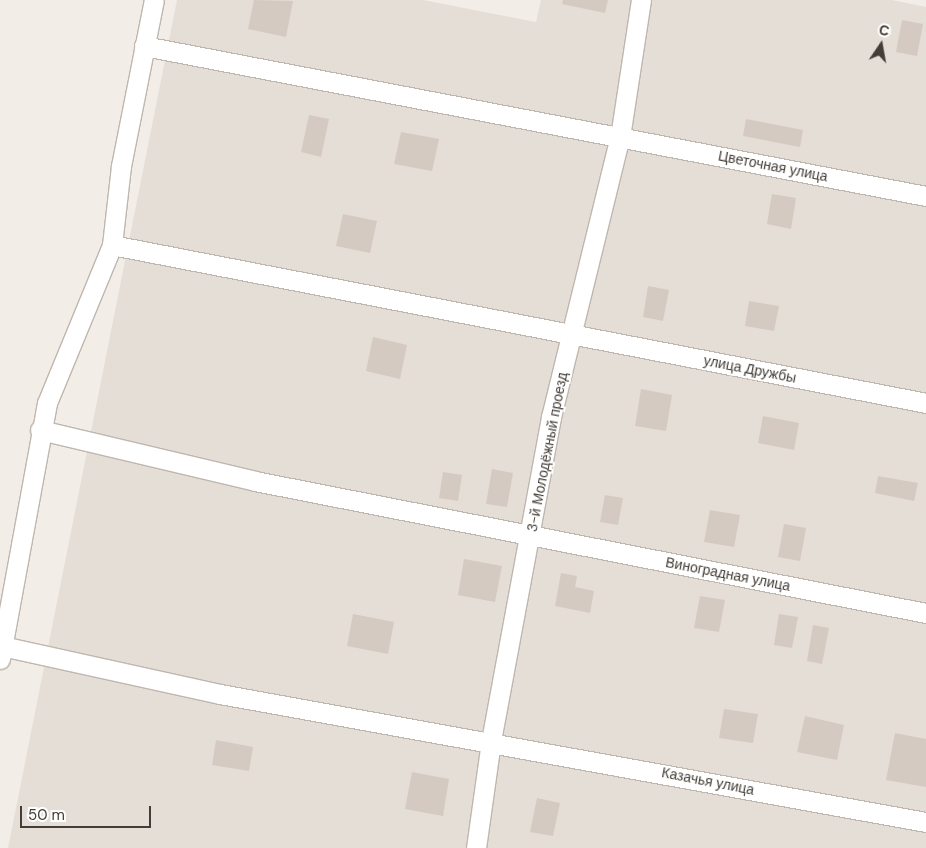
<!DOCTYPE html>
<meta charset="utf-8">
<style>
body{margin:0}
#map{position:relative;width:926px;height:848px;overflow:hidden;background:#f2ede7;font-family:"DM Sans",sans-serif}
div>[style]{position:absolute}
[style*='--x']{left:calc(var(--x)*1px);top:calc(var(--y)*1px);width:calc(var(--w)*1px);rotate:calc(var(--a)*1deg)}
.residential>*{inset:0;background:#e5ded6}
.building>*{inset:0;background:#d5cac1}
.roads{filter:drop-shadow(1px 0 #bfb6ae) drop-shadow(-1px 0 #bfb6ae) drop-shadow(0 1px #bfb6ae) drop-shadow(0 -1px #bfb6ae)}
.street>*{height:19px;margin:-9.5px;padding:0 9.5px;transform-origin:9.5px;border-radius:9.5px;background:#fff}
span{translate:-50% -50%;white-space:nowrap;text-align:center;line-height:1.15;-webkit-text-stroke:4px #fff;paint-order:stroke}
.street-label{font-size:14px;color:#443d37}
.north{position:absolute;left:856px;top:20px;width:50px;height:50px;-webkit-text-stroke:4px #fff;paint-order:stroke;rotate:12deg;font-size:14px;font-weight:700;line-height:20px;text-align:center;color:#443d37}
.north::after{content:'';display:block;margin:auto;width:18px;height:22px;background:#443d37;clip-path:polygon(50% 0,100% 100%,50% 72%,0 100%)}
.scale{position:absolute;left:20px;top:806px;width:131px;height:22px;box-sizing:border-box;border:2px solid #443d37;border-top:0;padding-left:6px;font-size:15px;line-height:18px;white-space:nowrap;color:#443d37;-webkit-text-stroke:4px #fff;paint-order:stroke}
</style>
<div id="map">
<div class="residential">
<div style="clip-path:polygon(177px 0,423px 0,536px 22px,541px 0,892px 0,926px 7px,926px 848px,8px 848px)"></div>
</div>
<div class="building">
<div style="clip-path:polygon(254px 0,293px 1px,286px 37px,248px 29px)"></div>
<div style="clip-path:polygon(563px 0,608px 0,605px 13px,562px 4px)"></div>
<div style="clip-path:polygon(902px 20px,923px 24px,917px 56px,896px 52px)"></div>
<div style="clip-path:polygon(309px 115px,329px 119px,321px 157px,301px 152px)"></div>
<div style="clip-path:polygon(746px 119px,803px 130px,800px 147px,743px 136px)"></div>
<div style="clip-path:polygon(401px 132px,439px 139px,432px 171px,394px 164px)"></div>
<div style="clip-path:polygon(772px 194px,796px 198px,791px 229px,767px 224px)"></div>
<div style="clip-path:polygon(343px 214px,377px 221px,370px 253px,336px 246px)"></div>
<div style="clip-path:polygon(648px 286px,669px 290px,663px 321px,643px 317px)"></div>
<div style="clip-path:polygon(749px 301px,779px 306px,774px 331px,745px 326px)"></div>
<div style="clip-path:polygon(373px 337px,407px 345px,400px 379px,366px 371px)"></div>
<div style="clip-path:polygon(641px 389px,672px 395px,666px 431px,635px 426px)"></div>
<div style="clip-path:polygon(763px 416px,799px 423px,794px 450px,758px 443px)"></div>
<div style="clip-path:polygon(492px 469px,513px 473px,507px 507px,486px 504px)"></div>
<div style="clip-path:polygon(443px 472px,462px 475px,458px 501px,439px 498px)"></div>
<div style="clip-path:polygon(878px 476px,918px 483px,914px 501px,875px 493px)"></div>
<div style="clip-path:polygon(605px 495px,623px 498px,618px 525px,600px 522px)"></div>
<div style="clip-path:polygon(710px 510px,740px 515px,734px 547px,704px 542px)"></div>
<div style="clip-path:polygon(784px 524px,806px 528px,800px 561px,778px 557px)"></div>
<div style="clip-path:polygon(464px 559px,502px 566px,495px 602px,458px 595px)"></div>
<div style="clip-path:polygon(561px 573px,577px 576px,575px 587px,594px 591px,590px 613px,555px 606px)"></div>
<div style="clip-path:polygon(700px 596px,725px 600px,719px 632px,694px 628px)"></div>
<div style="clip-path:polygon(353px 614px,394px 622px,388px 654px,347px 646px)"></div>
<div style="clip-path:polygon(779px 614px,798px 617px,792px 648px,774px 645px)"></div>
<div style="clip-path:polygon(813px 625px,829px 628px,822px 664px,807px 661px)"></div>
<div style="clip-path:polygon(724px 709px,758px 714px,753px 743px,719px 738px)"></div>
<div style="clip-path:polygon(805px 716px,844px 725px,837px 760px,797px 752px)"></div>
<div style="clip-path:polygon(895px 733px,926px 739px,926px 787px,886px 780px)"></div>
<div style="clip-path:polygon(216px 740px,253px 747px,249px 771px,212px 765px)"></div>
<div style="clip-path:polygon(412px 772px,449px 779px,443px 816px,405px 809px)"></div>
<div style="clip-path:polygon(537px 798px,560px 803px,553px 836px,530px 832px)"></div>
</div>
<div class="roads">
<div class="street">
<div style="--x:144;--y:46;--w:796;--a:10.86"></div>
<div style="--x:112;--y:245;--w:829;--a:10.98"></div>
<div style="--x:40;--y:430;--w:221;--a:13.3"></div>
<div style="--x:255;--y:481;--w:684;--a:11.13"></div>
<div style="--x:2;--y:646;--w:223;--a:12.4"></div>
<div style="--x:220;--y:694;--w:718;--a:10.28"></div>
<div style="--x:0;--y:659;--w:260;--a:-79.6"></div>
<div style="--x:47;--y:403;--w:171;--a:-67.6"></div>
<div style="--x:112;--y:245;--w:80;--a:-83.5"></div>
<div style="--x:121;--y:166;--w:169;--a:-78.8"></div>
<div style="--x:476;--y:848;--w:108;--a:-82"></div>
<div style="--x:491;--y:741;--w:330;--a:-79.5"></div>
<div style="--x:551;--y:417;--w:288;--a:-76.2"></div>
<div style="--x:620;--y:137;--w:139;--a:-81.3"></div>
</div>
</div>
<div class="street-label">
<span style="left:773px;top:166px;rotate:11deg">Цветочная улица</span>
<span style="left:750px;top:369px;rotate:11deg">улица Дружбы</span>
<span style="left:547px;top:452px;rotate:-79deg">3-й Молодёжный проезд</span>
<span style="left:728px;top:574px;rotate:11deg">Виноградная улица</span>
<span style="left:708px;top:781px;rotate:11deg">Казачья улица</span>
</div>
<div class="north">С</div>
<div class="scale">50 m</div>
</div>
